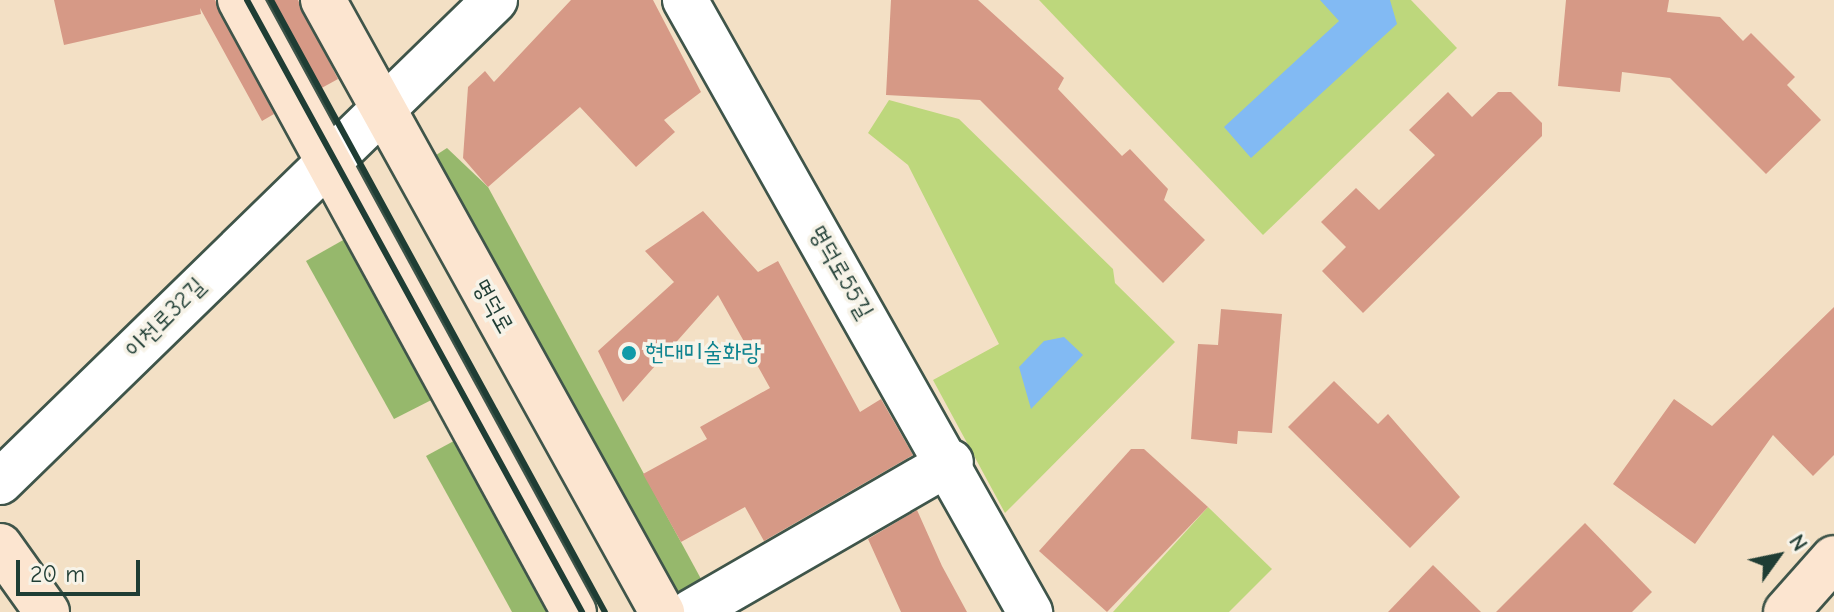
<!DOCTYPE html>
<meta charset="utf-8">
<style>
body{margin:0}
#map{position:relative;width:1834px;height:612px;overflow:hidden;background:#f3e0c5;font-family:"Comic Neue","Poor Story",sans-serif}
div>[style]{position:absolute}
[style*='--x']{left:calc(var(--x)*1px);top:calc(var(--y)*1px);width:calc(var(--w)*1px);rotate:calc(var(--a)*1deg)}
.green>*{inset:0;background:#bdd77c}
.forest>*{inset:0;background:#96b86c}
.water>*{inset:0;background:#82baf3}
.building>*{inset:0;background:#d69986}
.roads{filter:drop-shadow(2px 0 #3f554a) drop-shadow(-2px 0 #3f554a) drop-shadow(0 2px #3f554a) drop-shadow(0 -2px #3f554a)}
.street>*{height:44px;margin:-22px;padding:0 22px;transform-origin:22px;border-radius:22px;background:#fff}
.secondary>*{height:44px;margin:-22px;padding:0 22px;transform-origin:22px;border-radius:22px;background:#fce5d0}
.rail>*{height:6px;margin:-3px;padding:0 3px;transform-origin:3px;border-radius:3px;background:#1f3d34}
.dots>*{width:22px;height:22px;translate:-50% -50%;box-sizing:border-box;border:4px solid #f7f3e8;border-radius:50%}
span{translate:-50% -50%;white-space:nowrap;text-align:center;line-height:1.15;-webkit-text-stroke:7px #f7f3e8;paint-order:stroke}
.street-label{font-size:24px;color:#1f3d34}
.culture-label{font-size:24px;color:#0d838f}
.left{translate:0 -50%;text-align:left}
.north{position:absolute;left:1738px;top:516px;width:80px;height:80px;-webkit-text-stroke:6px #f7f3e8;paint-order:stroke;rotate:57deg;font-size:22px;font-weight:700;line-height:32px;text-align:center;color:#1f3d34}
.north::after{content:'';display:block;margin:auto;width:28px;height:36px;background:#1f3d34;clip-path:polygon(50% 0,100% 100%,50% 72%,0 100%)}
.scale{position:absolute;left:16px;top:560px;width:124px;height:36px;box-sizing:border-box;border:4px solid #1f3d34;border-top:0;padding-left:10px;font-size:24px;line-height:28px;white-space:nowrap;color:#1f3d34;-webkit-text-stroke:6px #f7f3e8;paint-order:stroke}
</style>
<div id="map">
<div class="green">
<div style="clip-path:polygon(1039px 0,1411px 0,1457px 48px,1263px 235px)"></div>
<div style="clip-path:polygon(889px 100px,959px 119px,1113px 269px,1115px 283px,1175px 342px,1005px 513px,933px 380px,999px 344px,908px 165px,868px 133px)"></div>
<div style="clip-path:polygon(1208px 507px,1272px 569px,1229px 612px,1113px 612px)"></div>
</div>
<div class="forest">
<div style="clip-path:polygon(447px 148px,488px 187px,719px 612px,662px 612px,416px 168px)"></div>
<div style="clip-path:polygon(368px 226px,455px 388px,394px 419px,306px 261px)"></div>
<div style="clip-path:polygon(476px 429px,575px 612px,512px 612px,426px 456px)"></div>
</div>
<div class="water">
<div style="clip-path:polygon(1320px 0,1390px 0,1397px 24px,1251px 158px,1224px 127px,1339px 21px)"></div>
<div style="clip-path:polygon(1064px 337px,1083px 355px,1031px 409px,1019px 367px,1044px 341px)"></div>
</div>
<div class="building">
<div style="clip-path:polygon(54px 0,215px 0,274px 114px,262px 121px,200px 8px,201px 14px,64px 45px)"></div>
<div style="clip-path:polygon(268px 0,298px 0,338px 79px,318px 90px)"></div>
<div style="clip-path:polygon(571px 0,653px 0,701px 92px,664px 120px,675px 132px,636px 167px,580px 107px,488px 187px,463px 158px,468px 87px,485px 71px,494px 82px)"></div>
<div style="clip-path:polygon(891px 0,978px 0,1064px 78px,1058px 89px,1122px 156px,1130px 149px,1168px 189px,1164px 200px,1205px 240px,1163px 283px,980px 100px,886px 95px)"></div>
<div style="clip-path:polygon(1566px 0,1669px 0,1667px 12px,1720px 17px,1743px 41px,1751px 33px,1795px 77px,1787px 85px,1821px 120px,1766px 174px,1670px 78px,1622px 72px,1620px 92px,1558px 86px)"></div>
<div style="clip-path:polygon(1448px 92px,1472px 117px,1498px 92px,1511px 92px,1542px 123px,1542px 136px,1363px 313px,1322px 271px,1346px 247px,1321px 222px,1356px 188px,1379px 210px,1435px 155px,1409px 130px)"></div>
<div style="clip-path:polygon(703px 211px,758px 272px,778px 261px,860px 412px,881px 399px,913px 455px,764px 541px,745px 507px,681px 542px,643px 474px,707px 439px,700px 427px,770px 388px,718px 295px,623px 402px,598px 351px,674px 282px,645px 251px)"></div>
<div style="clip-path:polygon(1834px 307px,1834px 455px,1813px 476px,1773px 435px,1695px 544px,1613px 484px,1674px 399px,1712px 426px)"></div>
<div style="clip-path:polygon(1221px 309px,1282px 314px,1272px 433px,1238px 431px,1237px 444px,1191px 439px,1198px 344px,1218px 345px)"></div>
<div style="clip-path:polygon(1334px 381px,1378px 424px,1388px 414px,1460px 497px,1410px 548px,1288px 427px)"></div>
<div style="clip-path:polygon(1131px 449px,1144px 449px,1208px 507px,1107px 612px,1039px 551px)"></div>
<div style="clip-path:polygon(917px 510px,942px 566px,967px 612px,901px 612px,868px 539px)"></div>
<div style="clip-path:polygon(1585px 523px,1652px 592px,1632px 612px,1496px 612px)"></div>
<div style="clip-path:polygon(1433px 565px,1481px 612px,1388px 612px)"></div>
</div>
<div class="roads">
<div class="street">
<div style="--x:685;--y:0;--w:703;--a:60.59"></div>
<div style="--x:0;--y:482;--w:691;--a:-44.24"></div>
<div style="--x:691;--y:612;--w:300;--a:-30"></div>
</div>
<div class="secondary">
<div style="--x:240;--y:0;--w:697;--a:61.38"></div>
<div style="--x:323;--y:0;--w:700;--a:61.02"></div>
<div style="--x:0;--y:546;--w:81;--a:54.5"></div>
<div style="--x:1786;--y:612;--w:72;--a:-48.4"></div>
</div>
</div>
<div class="rail">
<div style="--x:247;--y:0;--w:698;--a:61.3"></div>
<div style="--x:271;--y:0;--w:697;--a:61.38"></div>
</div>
<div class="dots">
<div style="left:629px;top:353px;background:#0f9aa8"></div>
</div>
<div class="street-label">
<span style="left:841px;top:272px;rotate:60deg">명덕로55길</span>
<span style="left:493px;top:306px;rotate:61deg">명덕로</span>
<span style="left:165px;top:318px;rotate:-45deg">이천로32길</span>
</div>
<div class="culture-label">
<span class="left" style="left:645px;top:353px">현대미술화랑</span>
</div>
<div class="north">N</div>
<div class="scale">20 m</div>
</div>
